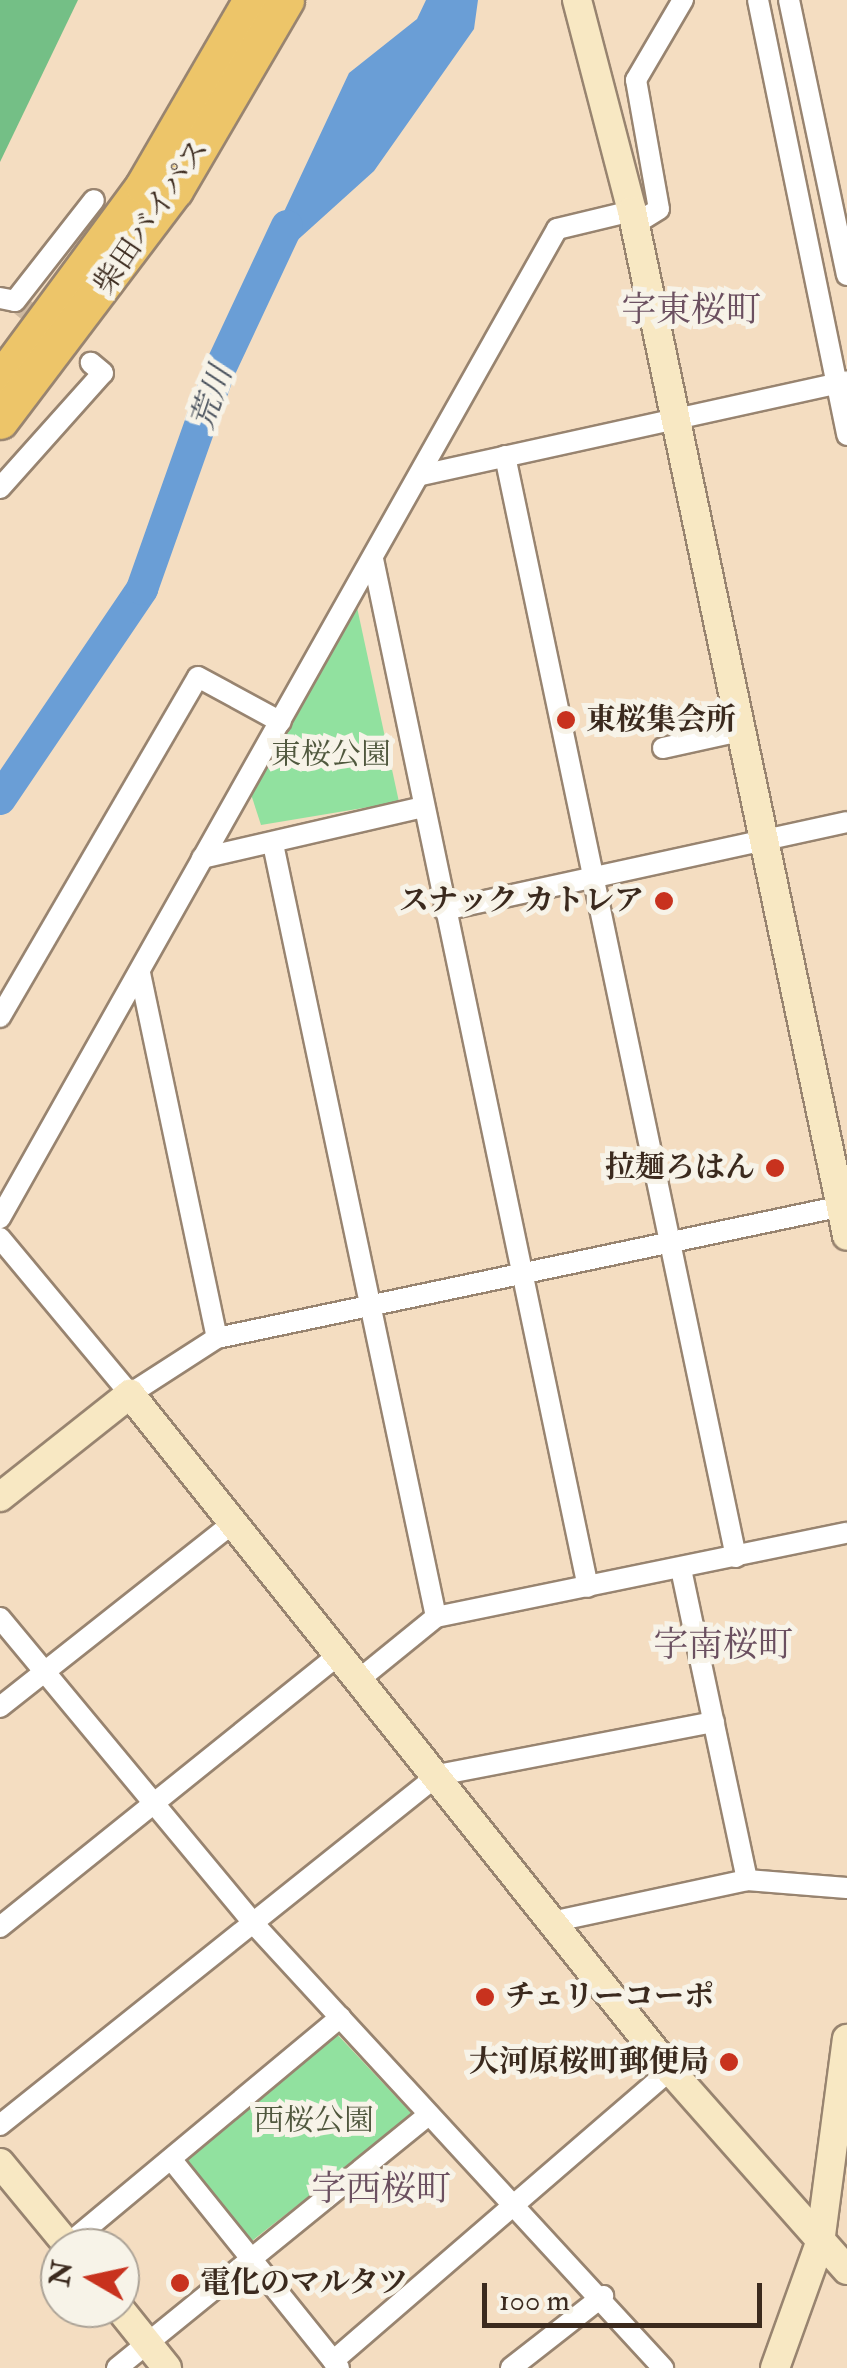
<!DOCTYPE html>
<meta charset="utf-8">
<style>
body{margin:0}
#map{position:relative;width:847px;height:2368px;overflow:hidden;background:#f4ddc1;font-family:"IM FELL Double Pica","Noto Serif JP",serif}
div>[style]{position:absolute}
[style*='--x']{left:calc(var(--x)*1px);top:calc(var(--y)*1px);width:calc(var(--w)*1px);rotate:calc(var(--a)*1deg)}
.green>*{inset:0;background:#91e19f}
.forest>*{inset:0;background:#74bf86}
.water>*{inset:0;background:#6a9ed6}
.river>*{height:32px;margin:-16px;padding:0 16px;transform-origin:16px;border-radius:16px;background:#6a9ed6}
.street-tunnel>*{height:20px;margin-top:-10px;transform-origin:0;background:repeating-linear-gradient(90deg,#cfb9a0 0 20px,transparent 0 30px)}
.roads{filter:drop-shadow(2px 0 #988470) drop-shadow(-2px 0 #988470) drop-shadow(0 2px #988470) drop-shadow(0 -2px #988470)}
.street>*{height:20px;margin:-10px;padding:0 10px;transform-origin:10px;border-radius:10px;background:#fff}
.secondary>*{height:28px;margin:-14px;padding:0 14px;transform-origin:14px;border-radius:14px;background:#f8e8c3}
.highway>*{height:35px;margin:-17.5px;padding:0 17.5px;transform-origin:17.5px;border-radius:17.5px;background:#edc569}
.dots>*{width:28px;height:28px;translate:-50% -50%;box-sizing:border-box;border:5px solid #f7f3e8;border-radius:50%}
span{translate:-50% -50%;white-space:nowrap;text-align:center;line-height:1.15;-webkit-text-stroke:10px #f7f3e8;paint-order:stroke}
.street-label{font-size:30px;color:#3b2a1e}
.poi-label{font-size:30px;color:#3b2a1e;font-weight:700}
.left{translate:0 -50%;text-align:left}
.right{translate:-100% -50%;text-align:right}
.park-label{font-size:30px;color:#50583e}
.water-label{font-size:32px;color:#4b535e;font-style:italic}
.quarter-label{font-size:35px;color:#6b5060}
.north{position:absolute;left:40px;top:2228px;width:100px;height:100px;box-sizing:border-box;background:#f7f3e8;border:2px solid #aca397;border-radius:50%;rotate:279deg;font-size:28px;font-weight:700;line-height:40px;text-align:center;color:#3b2a1e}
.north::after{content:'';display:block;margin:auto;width:35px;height:45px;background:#c8321e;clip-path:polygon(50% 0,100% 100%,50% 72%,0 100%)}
.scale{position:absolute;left:482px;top:2283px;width:280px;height:45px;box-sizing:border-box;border:5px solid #3b2a1e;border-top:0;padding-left:12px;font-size:30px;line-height:35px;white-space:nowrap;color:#3b2a1e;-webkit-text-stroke:8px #f7f3e8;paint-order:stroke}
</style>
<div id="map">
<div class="green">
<div style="clip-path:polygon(355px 598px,399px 802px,261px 825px,248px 785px)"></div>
<div style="clip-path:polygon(335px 2032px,413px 2115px,248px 2244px,181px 2156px)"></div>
</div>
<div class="forest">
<div style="clip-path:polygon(0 0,78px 0,0 162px)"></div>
</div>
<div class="water">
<div style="clip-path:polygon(426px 0,478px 0,474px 29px,374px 171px,251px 282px,349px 73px,417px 19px)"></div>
</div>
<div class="river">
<div style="--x:0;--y:799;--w:254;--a:-55.9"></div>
<div style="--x:142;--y:589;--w:231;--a:-70.5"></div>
<div style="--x:219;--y:371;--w:160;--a:-64.9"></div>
</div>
<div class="street-tunnel">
<div style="--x:15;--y:301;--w:98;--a:39.2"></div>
</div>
<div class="roads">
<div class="street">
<div style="--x:758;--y:0;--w:444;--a:78.4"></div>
<div style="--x:789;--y:0;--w:281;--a:78.1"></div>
<div style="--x:635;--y:224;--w:28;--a:-32"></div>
<div style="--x:659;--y:209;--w:131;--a:-100.1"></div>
<div style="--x:636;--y:80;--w:93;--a:-59.6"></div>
<div style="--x:0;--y:298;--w:15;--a:11"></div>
<div style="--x:15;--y:301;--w:128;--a:-52"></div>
<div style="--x:505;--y:456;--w:1125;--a:78.15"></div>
<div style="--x:421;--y:475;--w:436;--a:-12.4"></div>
<div style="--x:0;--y:488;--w:154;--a:-48.2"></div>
<div style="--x:103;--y:373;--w:16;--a:-140"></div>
<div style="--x:373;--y:559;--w:1050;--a:78.19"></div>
<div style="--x:663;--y:748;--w:79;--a:-12.4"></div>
<div style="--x:273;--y:844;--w:790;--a:78.09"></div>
<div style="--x:202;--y:858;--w:227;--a:-13"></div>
<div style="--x:444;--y:910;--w:412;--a:-12.3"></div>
<div style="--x:140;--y:973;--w:373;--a:78.1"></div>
<div style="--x:0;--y:1017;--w:393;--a:-59.8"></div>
<div style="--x:198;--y:677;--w:94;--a:28.5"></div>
<div style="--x:0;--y:1218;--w:1135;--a:-60.61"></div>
<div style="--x:557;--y:229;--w:77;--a:-13.5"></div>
<div style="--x:0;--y:1238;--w:203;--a:50.2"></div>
<div style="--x:130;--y:1394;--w:103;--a:-32.8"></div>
<div style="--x:217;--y:1338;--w:644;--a:-11.92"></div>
<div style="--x:681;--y:1569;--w:318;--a:78"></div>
<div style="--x:0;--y:1618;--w:398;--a:50.3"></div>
<div style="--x:254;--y:1924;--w:604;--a:47.35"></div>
<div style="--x:361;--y:1678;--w:97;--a:-39.1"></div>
<div style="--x:436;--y:1617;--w:419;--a:-11.6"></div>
<div style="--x:0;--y:1707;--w:297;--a:-38.3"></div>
<div style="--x:556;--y:1921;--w:195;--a:-12.1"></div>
<div style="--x:747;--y:1880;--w:100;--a:4.6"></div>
<div style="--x:0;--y:1927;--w:437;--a:-38.8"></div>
<div style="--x:0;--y:2125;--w:561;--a:-38.63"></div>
<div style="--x:438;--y:1775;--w:281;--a:-10.9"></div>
<div style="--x:171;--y:2159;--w:268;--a:51.2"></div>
<div style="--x:67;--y:2245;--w:356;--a:-39.8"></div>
<div style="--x:333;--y:2361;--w:445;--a:-40.8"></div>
<div style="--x:117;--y:2368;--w:402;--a:-39.1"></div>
<div style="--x:511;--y:2368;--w:117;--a:-38"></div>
</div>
<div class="secondary">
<div style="--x:577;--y:0;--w:218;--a:75.4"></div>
<div style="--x:632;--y:211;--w:1047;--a:78.15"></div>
<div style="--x:0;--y:1497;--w:166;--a:-38.4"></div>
<div style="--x:130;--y:1394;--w:865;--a:51.38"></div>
<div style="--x:670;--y:2070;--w:267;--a:48.5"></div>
<div style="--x:0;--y:2163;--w:110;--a:50.5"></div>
<div style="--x:119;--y:2308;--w:77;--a:51.3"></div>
<div style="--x:775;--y:2368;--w:133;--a:-70.2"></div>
<div style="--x:820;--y:2243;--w:206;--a:-82.5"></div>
</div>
<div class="highway">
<div style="--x:0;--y:380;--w:241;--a:-53.6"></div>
<div style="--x:143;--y:186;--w:215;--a:-59.9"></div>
<div style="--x:0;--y:421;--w:290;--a:-52.9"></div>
<div style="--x:175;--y:190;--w:220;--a:-59.7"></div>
</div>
</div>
<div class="dots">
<div style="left:566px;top:720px;background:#c8321e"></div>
<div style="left:664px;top:901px;background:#c8321e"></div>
<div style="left:775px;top:1168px;background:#c8321e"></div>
<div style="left:485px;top:1997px;background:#c8321e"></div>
<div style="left:729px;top:2062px;background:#c8321e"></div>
<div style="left:180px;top:2283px;background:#c8321e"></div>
</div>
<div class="street-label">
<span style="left:152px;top:217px;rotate:-56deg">柴田バイパス</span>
</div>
<div class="poi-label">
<span class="left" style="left:586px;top:720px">東桜集会所</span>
<span class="right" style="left:644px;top:901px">スナック カトレア</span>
<span class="right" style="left:755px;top:1168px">拉麺ろはん</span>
<span class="left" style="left:505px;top:1997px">チェリーコーポ</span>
<span class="right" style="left:709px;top:2062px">大河原桜町郵便局</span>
<span class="left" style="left:200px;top:2283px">電化のマルタツ</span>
</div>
<div class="park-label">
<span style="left:331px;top:755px">東桜公園</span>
<span style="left:314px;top:2121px">西桜公園</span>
</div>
<div class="water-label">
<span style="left:212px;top:398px;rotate:-71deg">荒川</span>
</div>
<div class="quarter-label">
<span style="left:691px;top:310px">字東桜町</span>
<span style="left:723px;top:1645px">字南桜町</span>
<span style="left:381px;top:2189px">字西桜町</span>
</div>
<div class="north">N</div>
<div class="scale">100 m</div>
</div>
